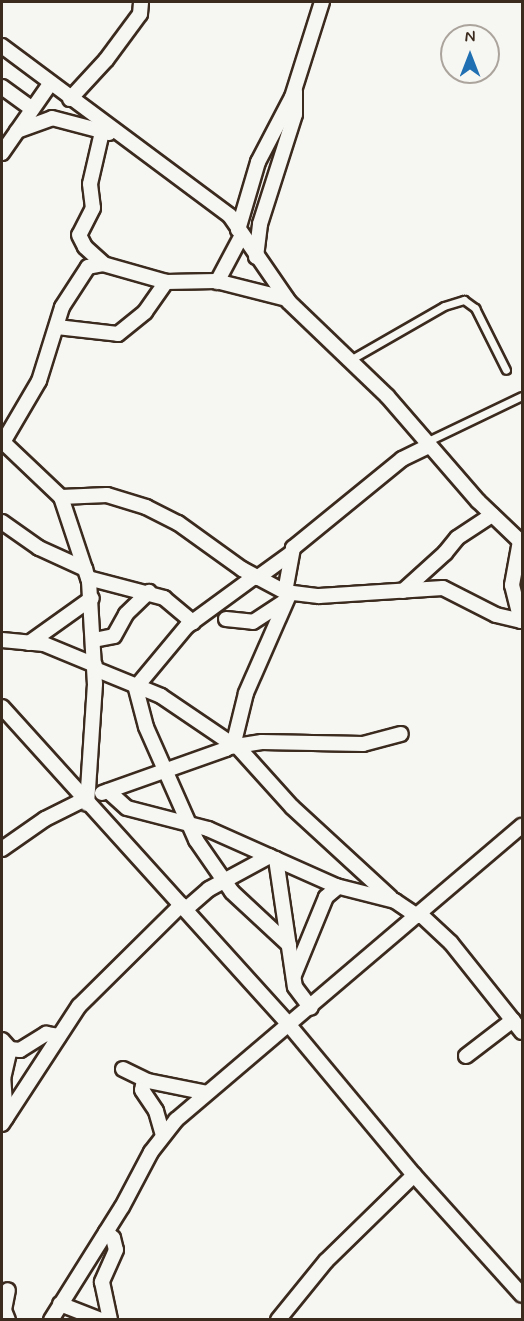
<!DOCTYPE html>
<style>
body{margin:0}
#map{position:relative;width:524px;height:1321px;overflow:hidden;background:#f6f6f2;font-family:Mynerve,sans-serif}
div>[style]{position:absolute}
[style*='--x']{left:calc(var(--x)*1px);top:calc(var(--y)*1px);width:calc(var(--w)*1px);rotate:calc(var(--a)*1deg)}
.roads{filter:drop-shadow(2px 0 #3b2a1e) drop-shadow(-2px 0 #3b2a1e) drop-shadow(0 2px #3b2a1e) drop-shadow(0 -2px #3b2a1e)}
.service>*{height:7px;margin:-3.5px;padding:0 3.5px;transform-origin:3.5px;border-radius:3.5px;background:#f6f6f2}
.minor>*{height:14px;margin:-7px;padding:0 7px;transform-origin:7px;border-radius:7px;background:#f6f6f2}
span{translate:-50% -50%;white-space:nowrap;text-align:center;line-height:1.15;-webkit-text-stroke:6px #f6f6f2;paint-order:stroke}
.frame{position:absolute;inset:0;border:3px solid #3b2a1e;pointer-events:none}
.north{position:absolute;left:440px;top:24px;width:60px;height:60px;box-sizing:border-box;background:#f6f6f2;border:2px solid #aba49d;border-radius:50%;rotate:0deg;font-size:16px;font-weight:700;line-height:24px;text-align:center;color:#3b2a1e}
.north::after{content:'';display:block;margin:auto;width:21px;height:27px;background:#1f6fb2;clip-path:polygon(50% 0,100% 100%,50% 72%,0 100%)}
</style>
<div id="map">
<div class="roads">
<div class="service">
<div style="--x:350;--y:360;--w:108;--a:-29.9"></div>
<div style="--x:444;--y:306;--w:21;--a:-17"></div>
<div style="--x:464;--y:300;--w:14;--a:36"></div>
<div style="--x:475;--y:308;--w:69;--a:63.4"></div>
<div style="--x:426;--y:442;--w:106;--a:-25.6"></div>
</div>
<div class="minor">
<div style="--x:2;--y:46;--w:284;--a:36.7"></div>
<div style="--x:230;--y:216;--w:104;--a:55.5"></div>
<div style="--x:289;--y:302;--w:136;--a:43.8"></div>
<div style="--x:387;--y:396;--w:139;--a:49.1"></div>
<div style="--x:478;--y:501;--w:61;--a:43.7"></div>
<div style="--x:2;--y:87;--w:37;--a:36"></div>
<div style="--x:70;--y:99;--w:53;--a:-47.3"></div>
<div style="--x:106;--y:60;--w:57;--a:-53.5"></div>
<div style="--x:140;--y:14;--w:12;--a:-85"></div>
<div style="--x:17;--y:131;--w:37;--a:-20"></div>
<div style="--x:52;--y:118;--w:59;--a:14.7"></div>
<div style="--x:102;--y:132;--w:53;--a:103"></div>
<div style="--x:90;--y:184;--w:24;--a:83"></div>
<div style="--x:93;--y:208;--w:30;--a:117"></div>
<div style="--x:79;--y:235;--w:13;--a:63"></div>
<div style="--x:85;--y:247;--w:25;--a:42"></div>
<div style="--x:2;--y:153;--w:84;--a:-55.2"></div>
<div style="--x:238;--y:230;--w:71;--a:-73.6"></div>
<div style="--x:258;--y:162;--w:73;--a:-62.4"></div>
<div style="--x:292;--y:97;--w:100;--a:-72.5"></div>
<div style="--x:256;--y:257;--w:33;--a:-83"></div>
<div style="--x:260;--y:224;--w:115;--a:-72.3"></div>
<div style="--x:295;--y:114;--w:23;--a:-90"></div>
<div style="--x:217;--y:282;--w:53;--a:-62"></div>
<div style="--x:57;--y:327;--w:61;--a:6.5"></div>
<div style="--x:118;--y:334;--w:35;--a:-39"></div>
<div style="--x:145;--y:312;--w:37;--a:-55"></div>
<div style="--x:3;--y:442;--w:80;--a:43.5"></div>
<div style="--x:61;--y:497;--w:89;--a:71.6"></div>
<div style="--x:89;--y:581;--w:103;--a:86.7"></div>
<div style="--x:95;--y:684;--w:120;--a:93.8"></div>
<div style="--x:2;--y:444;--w:73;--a:-59.6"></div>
<div style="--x:39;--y:381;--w:77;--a:-72.7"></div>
<div style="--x:62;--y:307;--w:48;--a:-57"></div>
<div style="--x:88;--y:267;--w:15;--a:-11"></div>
<div style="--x:103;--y:264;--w:66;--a:15.9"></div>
<div style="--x:166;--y:282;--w:50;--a:-1.1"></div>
<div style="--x:216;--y:281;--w:73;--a:14.2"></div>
<div style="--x:61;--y:497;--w:46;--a:-2.5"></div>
<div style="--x:107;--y:495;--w:41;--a:17.1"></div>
<div style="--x:146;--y:507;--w:36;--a:27"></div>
<div style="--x:178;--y:523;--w:79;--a:35.7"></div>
<div style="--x:242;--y:569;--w:49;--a:28.1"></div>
<div style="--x:285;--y:592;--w:34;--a:7"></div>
<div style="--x:319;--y:596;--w:124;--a:-3.7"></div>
<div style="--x:443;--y:588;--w:59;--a:27"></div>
<div style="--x:496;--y:615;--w:27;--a:13"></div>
<div style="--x:2;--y:522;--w:45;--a:35.1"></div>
<div style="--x:39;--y:548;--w:51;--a:24.5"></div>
<div style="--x:520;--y:541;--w:45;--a:100.3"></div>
<div style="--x:512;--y:585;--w:37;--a:76"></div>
<div style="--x:88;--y:578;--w:79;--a:14.7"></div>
<div style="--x:164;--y:598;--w:38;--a:40"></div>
<div style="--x:257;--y:578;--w:41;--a:-36"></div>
<div style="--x:403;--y:591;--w:57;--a:-42.1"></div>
<div style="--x:445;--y:553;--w:19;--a:-51"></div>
<div style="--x:457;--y:538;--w:42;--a:-33.3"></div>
<div style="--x:285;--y:592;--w:45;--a:-79.7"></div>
<div style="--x:293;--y:548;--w:141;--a:-39.2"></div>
<div style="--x:402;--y:459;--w:30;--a:-26"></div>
<div style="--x:226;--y:619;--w:27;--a:6"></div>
<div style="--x:253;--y:622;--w:35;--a:-33"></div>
<div style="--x:2;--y:640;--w:42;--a:5.4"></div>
<div style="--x:44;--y:644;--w:55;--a:22.4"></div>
<div style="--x:94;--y:640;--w:20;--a:-11"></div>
<div style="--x:114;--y:636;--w:25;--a:-61"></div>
<div style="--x:126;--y:614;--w:32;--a:-44"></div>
<div style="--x:29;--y:643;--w:77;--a:-35.5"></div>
<div style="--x:95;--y:669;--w:71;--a:22.2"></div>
<div style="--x:161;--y:696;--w:86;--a:34.1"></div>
<div style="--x:135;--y:685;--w:43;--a:75.3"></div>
<div style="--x:146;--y:727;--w:124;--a:66.1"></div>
<div style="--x:196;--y:840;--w:63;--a:55.3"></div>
<div style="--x:232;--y:892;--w:78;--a:42.9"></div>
<div style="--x:137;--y:686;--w:78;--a:-50.2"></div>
<div style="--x:187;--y:626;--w:83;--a:-36.2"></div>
<div style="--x:2;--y:707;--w:428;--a:47.9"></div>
<div style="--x:289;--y:1025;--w:195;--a:50.2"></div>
<div style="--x:414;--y:1175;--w:161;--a:48"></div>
<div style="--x:237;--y:746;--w:82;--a:48"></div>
<div style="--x:292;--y:807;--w:134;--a:42.6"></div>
<div style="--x:230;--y:747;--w:32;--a:-9"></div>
<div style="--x:262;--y:742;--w:101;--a:1.1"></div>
<div style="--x:363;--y:744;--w:39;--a:-15"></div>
<div style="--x:108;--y:791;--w:25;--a:42"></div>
<div style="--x:127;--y:808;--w:84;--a:14.5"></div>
<div style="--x:208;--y:829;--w:140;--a:24"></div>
<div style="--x:336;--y:886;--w:61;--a:14.3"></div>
<div style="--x:395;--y:901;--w:27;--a:34"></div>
<div style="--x:102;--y:793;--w:132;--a:-19.5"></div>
<div style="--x:226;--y:749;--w:11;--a:-41"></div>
<div style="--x:234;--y:742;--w:50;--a:-76.2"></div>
<div style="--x:246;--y:693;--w:109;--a:-66.3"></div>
<div style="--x:2;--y:849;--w:52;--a:-34.9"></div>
<div style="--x:45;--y:819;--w:42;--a:-26.6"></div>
<div style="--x:276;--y:859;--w:129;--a:81.6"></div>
<div style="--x:295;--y:987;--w:26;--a:53"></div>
<div style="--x:186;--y:909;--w:30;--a:-41"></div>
<div style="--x:209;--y:889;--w:69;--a:-28.4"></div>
<div style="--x:420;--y:914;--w:42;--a:43.1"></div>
<div style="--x:451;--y:943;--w:114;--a:51.4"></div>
<div style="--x:294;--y:975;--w:84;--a:-67.7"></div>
<div style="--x:326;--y:897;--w:16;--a:-40"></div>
<div style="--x:2;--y:1040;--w:12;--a:48"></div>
<div style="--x:10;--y:1049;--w:10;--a:6"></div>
<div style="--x:20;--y:1050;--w:31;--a:-32"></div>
<div style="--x:46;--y:1034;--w:13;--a:9"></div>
<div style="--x:466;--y:1056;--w:59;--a:-37.5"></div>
<div style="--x:123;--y:1069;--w:28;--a:26"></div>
<div style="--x:148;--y:1081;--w:60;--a:11.5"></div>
<div style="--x:144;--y:1080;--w:10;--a:101"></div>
<div style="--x:142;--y:1090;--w:25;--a:56"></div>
<div style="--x:156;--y:1111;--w:25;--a:74"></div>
<div style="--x:6;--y:1118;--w:39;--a:-94"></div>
<div style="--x:3;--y:1079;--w:31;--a:-77"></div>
<div style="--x:2;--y:1124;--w:141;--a:-56.9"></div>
<div style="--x:79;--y:1006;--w:144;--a:-44.7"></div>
<div style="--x:106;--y:1232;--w:9;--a:41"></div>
<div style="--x:113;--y:1238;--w:12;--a:76"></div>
<div style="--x:116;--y:1250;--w:35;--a:114"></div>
<div style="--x:102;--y:1282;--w:39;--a:78"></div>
<div style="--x:60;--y:1304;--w:44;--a:21.3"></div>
<div style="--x:8;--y:1320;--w:11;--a:-112"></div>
<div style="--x:4;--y:1310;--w:20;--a:-79"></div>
<div style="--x:51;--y:1320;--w:133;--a:-57.9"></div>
<div style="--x:122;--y:1207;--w:62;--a:-62.2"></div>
<div style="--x:151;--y:1152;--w:41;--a:-52"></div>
<div style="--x:176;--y:1120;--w:454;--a:-40.4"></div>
<div style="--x:278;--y:1320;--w:76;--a:-50.9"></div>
<div style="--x:326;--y:1261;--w:123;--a:-44.3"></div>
</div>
</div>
<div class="frame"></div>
<div class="north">N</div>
</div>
